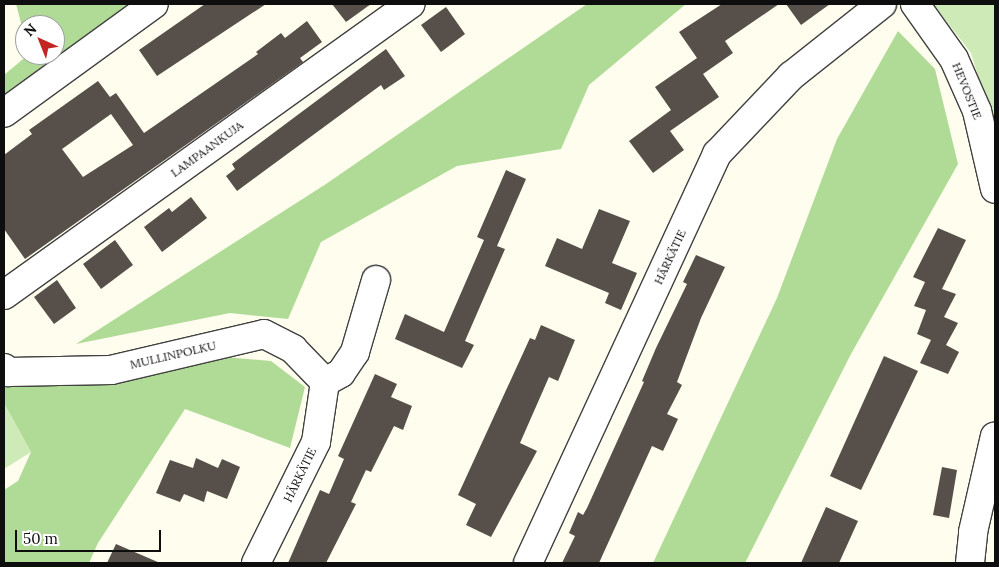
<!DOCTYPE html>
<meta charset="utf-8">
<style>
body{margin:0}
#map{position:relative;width:999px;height:567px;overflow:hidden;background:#fffdee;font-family:Lora,serif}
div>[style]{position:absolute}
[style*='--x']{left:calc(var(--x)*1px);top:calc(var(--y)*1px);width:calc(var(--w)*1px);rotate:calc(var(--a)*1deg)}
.green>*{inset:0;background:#ceeab7}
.forest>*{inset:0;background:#b0db96}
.building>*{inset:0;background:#564f4a}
.roads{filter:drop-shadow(1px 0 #414141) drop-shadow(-1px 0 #414141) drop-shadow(0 1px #414141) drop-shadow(0 -1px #414141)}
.minor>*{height:28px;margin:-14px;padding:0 14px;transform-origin:14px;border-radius:14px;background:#fff}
span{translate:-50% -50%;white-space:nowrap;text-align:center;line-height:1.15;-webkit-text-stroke:5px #fff;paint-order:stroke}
.street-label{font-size:12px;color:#0e0e0e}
.frame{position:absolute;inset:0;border:5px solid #0e0e0e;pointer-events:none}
.north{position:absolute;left:15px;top:15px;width:50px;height:50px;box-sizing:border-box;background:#fff;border:1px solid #9f9f9f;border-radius:50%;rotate:316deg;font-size:14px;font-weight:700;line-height:20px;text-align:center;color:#0e0e0e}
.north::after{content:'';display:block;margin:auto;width:18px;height:22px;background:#c12622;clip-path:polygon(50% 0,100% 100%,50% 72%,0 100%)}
.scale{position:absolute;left:15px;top:530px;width:146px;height:22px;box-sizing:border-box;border:2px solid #0e0e0e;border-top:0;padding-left:6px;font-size:15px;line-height:18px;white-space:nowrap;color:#0e0e0e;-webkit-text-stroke:4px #fff;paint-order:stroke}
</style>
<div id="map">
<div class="green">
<div style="clip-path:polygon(933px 4px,995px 4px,995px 131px,971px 53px)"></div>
<div style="clip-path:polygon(4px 403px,31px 452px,4px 469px)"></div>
</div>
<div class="forest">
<div style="clip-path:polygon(16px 4px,141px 4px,4px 102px,4px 75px,28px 55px,55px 55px,55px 25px,25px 25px,25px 38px)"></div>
<div style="clip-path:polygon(587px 4px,686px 4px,589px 85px,561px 149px,457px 166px,321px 242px,288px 319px,230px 313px,76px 344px,326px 184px)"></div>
<div style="clip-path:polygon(898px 31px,935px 69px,958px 164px,851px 354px,745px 563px,653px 563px,777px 298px,837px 139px)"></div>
<div style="clip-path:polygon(214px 356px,271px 361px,305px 387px,290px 448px,185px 409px,98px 543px,89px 563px,4px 563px,4px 490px,18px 481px,31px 452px,4px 403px,4px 377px)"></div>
</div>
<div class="building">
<div style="clip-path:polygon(205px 4px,266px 4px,157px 76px,139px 50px)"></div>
<div style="clip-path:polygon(332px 4px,371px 4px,346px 22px)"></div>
<div style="clip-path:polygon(722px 4px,779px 4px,725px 41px,733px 53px,703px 74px,719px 97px,670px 131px,684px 150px,653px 173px,629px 141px,671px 110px,655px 87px,697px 58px,679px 32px)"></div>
<div style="clip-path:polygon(786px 4px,830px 4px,801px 25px)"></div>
<div style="clip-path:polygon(446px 7px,465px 34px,441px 52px,421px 25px)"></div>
<div style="clip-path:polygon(evenodd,307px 21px,322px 42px,300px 58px,303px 62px,25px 259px,4px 229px,4px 155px,32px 134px,29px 130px,98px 81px,110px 97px,116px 93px,144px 133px,258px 54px,256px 52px,281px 33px,285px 38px,307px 21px,111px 114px,133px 145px,83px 177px,62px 149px,111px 114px)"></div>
<div style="clip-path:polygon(386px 49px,405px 76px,384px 90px,381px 85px,237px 191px,226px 176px,235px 169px,232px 164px)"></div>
<div style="clip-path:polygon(506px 170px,526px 179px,497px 246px,505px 249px,465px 341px,474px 345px,462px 368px,395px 339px,405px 314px,444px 332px,484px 240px,477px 237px)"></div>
<div style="clip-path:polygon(191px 197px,207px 218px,162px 252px,144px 227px,169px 208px,172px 212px)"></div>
<div style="clip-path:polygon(599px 209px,630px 221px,612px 263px,637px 273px,621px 310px,605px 303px,609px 293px,545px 266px,557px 238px,582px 249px)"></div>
<div style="clip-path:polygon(938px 228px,966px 240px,942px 289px,956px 294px,944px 317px,958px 323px,946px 345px,959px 352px,948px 374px,920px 363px,931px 340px,917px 334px,926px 310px,914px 306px,925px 282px,913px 277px)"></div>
<div style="clip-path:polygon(115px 240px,133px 265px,101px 289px,83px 264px)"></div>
<div style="clip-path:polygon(696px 255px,725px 267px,701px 318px,677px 382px,682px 385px,667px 414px,678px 419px,663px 451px,652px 446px,599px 563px,562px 563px,575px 536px,569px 533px,578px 512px,583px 515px,587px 508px,644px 382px,642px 381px,656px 348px,687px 284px,683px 282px)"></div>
<div style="clip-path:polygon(57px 280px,76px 308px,54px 324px,34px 297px)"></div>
<div style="clip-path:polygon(541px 325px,575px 340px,558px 381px,549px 377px,520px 443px,537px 451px,491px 537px,466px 525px,476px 504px,458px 495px,530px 338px,535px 340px)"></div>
<div style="clip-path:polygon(884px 356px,918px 371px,861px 490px,830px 476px)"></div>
<div style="clip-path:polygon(375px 374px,397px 384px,391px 397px,412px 406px,403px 430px,394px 426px,371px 472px,366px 470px,351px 502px,356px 504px,326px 563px,288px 563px,320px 490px,329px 494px,344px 459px,338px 456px)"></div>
<div style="clip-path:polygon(196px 458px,218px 468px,222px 459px,240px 467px,227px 499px,207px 491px,204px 502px,184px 494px,180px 502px,156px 493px,170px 460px,193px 468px)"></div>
<div style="clip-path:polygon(942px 467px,957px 470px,949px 518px,933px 515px)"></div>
<div style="clip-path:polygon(826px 507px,858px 521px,839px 563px,801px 563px)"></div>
<div style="clip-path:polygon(116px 544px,160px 563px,107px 563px)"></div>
</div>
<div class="roads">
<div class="minor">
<div style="--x:915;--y:4;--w:67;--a:54.7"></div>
<div style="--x:954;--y:59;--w:57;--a:66.1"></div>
<div style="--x:977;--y:111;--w:80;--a:77"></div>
<div style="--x:4;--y:113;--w:185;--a:-36"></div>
<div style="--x:4;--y:295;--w:500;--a:-35.6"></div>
<div style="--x:4;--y:368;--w:6;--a:45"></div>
<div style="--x:8;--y:372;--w:103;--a:-1.1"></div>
<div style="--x:111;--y:370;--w:157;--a:-13.2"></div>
<div style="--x:264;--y:334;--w:33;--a:27"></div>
<div style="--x:293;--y:349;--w:46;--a:45.9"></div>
<div style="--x:325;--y:382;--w:18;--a:-29"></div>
<div style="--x:341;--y:373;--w:25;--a:-56"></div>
<div style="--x:355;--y:352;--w:75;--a:-73.7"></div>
<div style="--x:256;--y:563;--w:135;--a:-63.6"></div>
<div style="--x:316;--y:442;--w:61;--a:-81.5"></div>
<div style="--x:528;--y:563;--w:451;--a:-65.2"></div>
<div style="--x:717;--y:154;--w:108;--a:-46.5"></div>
<div style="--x:791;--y:76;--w:116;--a:-38.4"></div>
<div style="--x:970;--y:563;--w:31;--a:-84"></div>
<div style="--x:973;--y:532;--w:98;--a:-77.1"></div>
</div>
</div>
<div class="street-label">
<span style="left:967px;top:91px;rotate:68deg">HEVOSTIE</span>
<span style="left:207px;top:149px;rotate:-36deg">LAMPAANKUJA</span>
<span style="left:670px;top:257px;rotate:-65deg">HÄRKÄTIE</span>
<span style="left:173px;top:355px;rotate:-13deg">MULLINPOLKU</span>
<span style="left:300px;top:475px;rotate:-64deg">HÄRKÄTIE</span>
</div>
<div class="frame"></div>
<div class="north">N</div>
<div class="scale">50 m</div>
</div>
